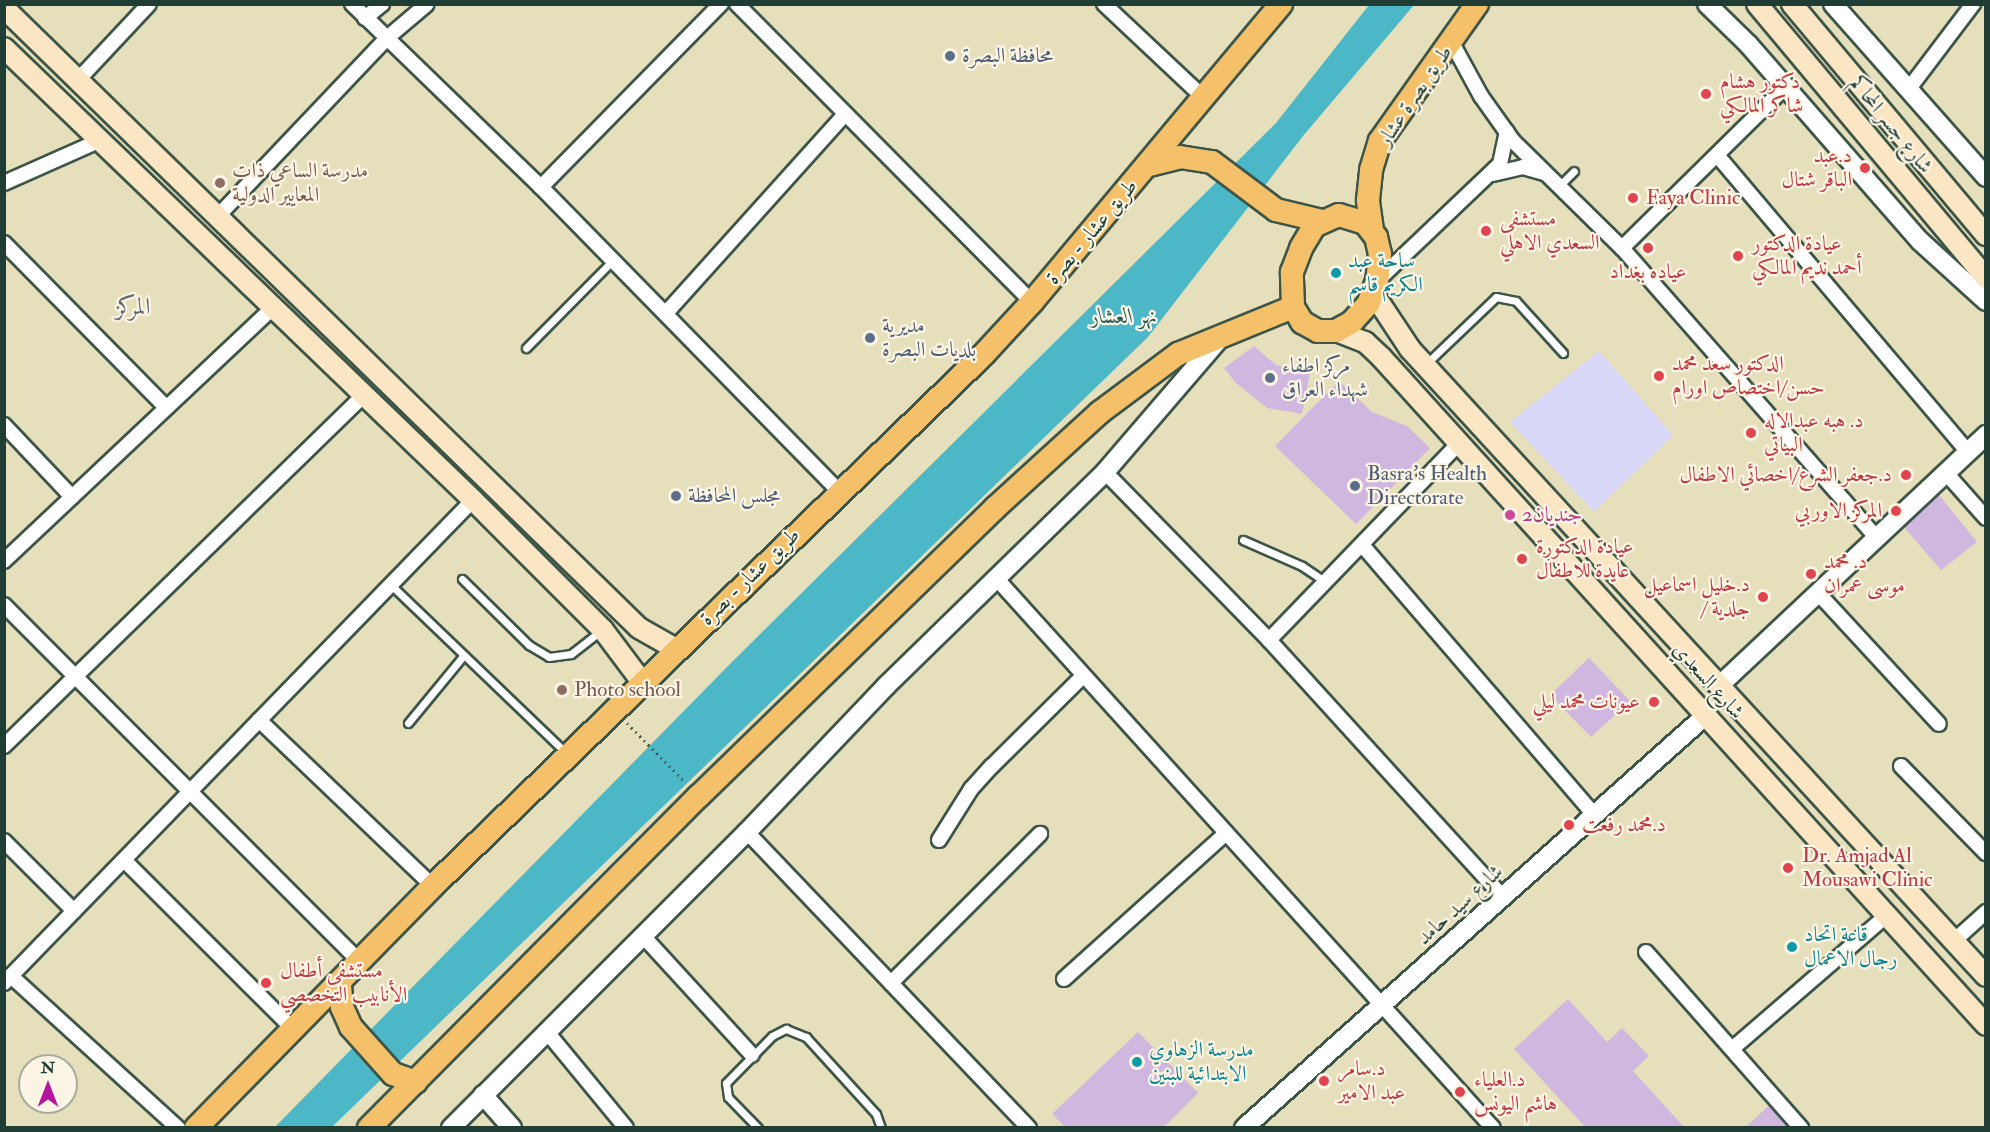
<!DOCTYPE html>
<meta charset="utf-8">
<style>
body{margin:0}
#map{position:relative;width:1990px;height:1132px;overflow:hidden;background:#e6dfbb;font-family:"IM FELL Double Pica",Amiri,serif}
div>[style]{position:absolute}
[style*='--x']{left:calc(var(--x)*1px);top:calc(var(--y)*1px);width:calc(var(--w)*1px);rotate:calc(var(--a)*1deg)}
.built>*{inset:0;background:#d9d7f7}
.water>*{inset:0;background:#4bb7c7}
.building>*{inset:0;background:#d0b7e0}
.path>*{height:3px;margin-top:-1.5px;transform-origin:0;background:repeating-linear-gradient(90deg,#3d5548 0 1.5px,transparent 0 6px)}
.roads{filter:drop-shadow(2px 0 #3d5548) drop-shadow(-2px 0 #3d5548) drop-shadow(0 2px #3d5548) drop-shadow(0 -2px #3d5548)}
.service>*{height:7px;margin:-3.5px;padding:0 3.5px;transform-origin:3.5px;border-radius:3.5px;background:#fff}
.minor>*{height:14px;margin:-7px;padding:0 7px;transform-origin:7px;border-radius:7px;background:#fff}
.tertiary>*{height:18px;margin:-9px;padding:0 9px;transform-origin:9px;border-radius:9px;background:#fff}
.secondary>*{height:20px;margin:-10px;padding:0 10px;transform-origin:10px;border-radius:10px;background:#fbe6c3}
.primary>*{height:22px;margin:-11px;padding:0 11px;transform-origin:11px;border-radius:11px;background:#f4c16a}
.dots>*{width:16px;height:16px;translate:-50% -50%;box-sizing:border-box;border:3px solid #fcf5e5;border-radius:50%}
span{translate:-50% -50%;white-space:nowrap;text-align:center;line-height:1.15;-webkit-text-stroke:4.5px #fcf5e5;paint-order:stroke}
.service-label{font-size:21px;color:#4e5e75}
.left{translate:0 -50%;text-align:left}
.health-label{font-size:21px;color:#be3a42}
.right{translate:-100% -50%;text-align:right}
.street-label{font-size:21px;color:#1f3d34}
.education-label{font-size:21px;color:#785e54}
.culture-label{font-size:21px;color:#0d838f}
.hotel-label{font-size:21px;color:#b23c85}
.water-label{font-size:22px;color:#2a5c59;font-style:italic}
.quarter-label{font-size:24px;color:#5d6870}
.frame{position:absolute;inset:0;border:6px solid #1f3d34;pointer-events:none}
.north{position:absolute;left:18px;top:1054px;width:60px;height:60px;box-sizing:border-box;background:#fcf5e5;border:2px solid #a4ab9e;border-radius:50%;rotate:0deg;font-size:16px;font-weight:700;line-height:24px;text-align:center;color:#1f3d34}
.north::after{content:'';display:block;margin:auto;width:21px;height:27px;background:#b5179e;clip-path:polygon(50% 0,100% 100%,50% 72%,0 100%)}
</style>
<div id="map">
<div class="built">
<div style="clip-path:polygon(1599px 351px,1673px 435px,1594px 512px,1510px 422px)"></div>
</div>
<div class="water">
<div style="clip-path:polygon(1369px 5px,1414px 5px,1303px 136px,1148px 337px,332px 1127px,274px 1128px,729px 665px,1276px 123px)"></div>
</div>
<div class="building">
<div style="clip-path:polygon(1254px 346px,1276px 365px,1310px 374px,1302px 414px,1267px 408px,1235px 382px,1224px 368px)"></div>
<div style="clip-path:polygon(1339px 381px,1372px 412px,1407px 426px,1430px 448px,1356px 524px,1275px 446px)"></div>
<div style="clip-path:polygon(1939px 495px,1977px 542px,1941px 570px,1904px 527px)"></div>
<div style="clip-path:polygon(1589px 658px,1630px 701px,1591px 737px,1550px 695px)"></div>
<div style="clip-path:polygon(1568px 999px,1607px 1042px,1622px 1028px,1649px 1056px,1633px 1071px,1685px 1128px,1586px 1128px,1514px 1049px)"></div>
<div style="clip-path:polygon(1138px 1032px,1198px 1093px,1163px 1128px,1066px 1128px,1052px 1114px)"></div>
<div style="clip-path:polygon(1769px 1105px,1789px 1128px,1745px 1128px)"></div>
</div>
<div class="path">
<div style="--x:627;--y:723;--w:83;--a:45.5"></div>
</div>
<div class="roads">
<div class="service">
<div style="--x:1559;--y:186;--w:21;--a:-45"></div>
<div style="--x:526;--y:348;--w:124;--a:-45.3"></div>
<div style="--x:1427;--y:363;--w:95;--a:-43.7"></div>
<div style="--x:1496;--y:297;--w:20;--a:11"></div>
<div style="--x:1516;--y:301;--w:70;--a:47.9"></div>
<div style="--x:1243;--y:540;--w:64;--a:23.8"></div>
<div style="--x:1302;--y:566;--w:27;--a:34"></div>
<div style="--x:462;--y:579;--w:94;--a:44.6"></div>
<div style="--x:529;--y:645;--w:23;--a:31"></div>
<div style="--x:549;--y:657;--w:22;--a:-8"></div>
<div style="--x:571;--y:654;--w:37;--a:-38"></div>
<div style="--x:391;--y:585;--w:243;--a:43.8"></div>
<div style="--x:408;--y:723;--w:88;--a:-50.5"></div>
<div style="--x:758;--y:1128;--w:43;--a:-134.1"></div>
<div style="--x:728;--y:1097;--w:14;--a:-98"></div>
<div style="--x:726;--y:1083;--w:66;--a:-45.6"></div>
<div style="--x:772;--y:1036;--w:16;--a:-27"></div>
<div style="--x:786;--y:1029;--w:22;--a:22"></div>
<div style="--x:806;--y:1037;--w:104;--a:47.7"></div>
<div style="--x:876;--y:1114;--w:15;--a:70"></div>
</div>
<div class="minor">
<div style="--x:352;--y:4;--w:263;--a:44.1"></div>
<div style="--x:541;--y:187;--w:426;--a:45.6"></div>
<div style="--x:737;--y:4;--w:419;--a:45.3"></div>
<div style="--x:1104;--y:4;--w:137;--a:43.2"></div>
<div style="--x:365;--y:18;--w:22;--a:-39"></div>
<div style="--x:1451;--y:41;--w:63;--a:61.4"></div>
<div style="--x:1481;--y:96;--w:55;--a:54.6"></div>
<div style="--x:1513;--y:141;--w:153;--a:44.5"></div>
<div style="--x:1622;--y:248;--w:386;--a:48.7"></div>
<div style="--x:77;--y:81;--w:105;--a:-46.9"></div>
<div style="--x:1908;--y:90;--w:108;--a:-52.9"></div>
<div style="--x:1717;--y:155;--w:389;--a:49.8"></div>
<div style="--x:1493;--y:174;--w:31;--a:-13"></div>
<div style="--x:1523;--y:167;--w:22;--a:16"></div>
<div style="--x:4;--y:183;--w:106;--a:-23.9"></div>
<div style="--x:541;--y:187;--w:257;--a:-45.5"></div>
<div style="--x:219;--y:215;--w:244;--a:-46.5"></div>
<div style="--x:387;--y:38;--w:52;--a:-40.4"></div>
<div style="--x:4;--y:243;--w:231;--a:45.4"></div>
<div style="--x:1622;--y:248;--w:229;--a:-44.6"></div>
<div style="--x:1377;--y:281;--w:170;--a:-43.6"></div>
<div style="--x:1500;--y:164;--w:33;--a:-78"></div>
<div style="--x:666;--y:313;--w:268;--a:-48"></div>
<div style="--x:4;--y:425;--w:99;--a:46.6"></div>
<div style="--x:1105;--y:472;--w:235;--a:45.7"></div>
<div style="--x:1269;--y:640;--w:348;--a:47.7"></div>
<div style="--x:1946;--y:473;--w:60;--a:48.4"></div>
<div style="--x:1363;--y:546;--w:355;--a:49.3"></div>
<div style="--x:4;--y:561;--w:371;--a:-43.3"></div>
<div style="--x:996;--y:578;--w:741;--a:47.9"></div>
<div style="--x:1818;--y:593;--w:178;--a:47.3"></div>
<div style="--x:4;--y:605;--w:506;--a:45.08"></div>
<div style="--x:1269;--y:640;--w:275;--a:-46"></div>
<div style="--x:259;--y:720;--w:240;--a:43.7"></div>
<div style="--x:4;--y:746;--w:504;--a:-44.28"></div>
<div style="--x:1901;--y:766;--w:122;--a:45.7"></div>
<div style="--x:747;--y:832;--w:409;--a:46.4"></div>
<div style="--x:939;--y:840;--w:60;--a:-57.9"></div>
<div style="--x:971;--y:789;--w:31;--a:-48"></div>
<div style="--x:992;--y:766;--w:128;--a:-44.7"></div>
<div style="--x:4;--y:841;--w:99;--a:45"></div>
<div style="--x:124;--y:860;--w:242;--a:45"></div>
<div style="--x:643;--y:936;--w:161;--a:47.5"></div>
<div style="--x:1955;--y:940;--w:42;--a:-42.1"></div>
<div style="--x:1646;--y:952;--w:235;--a:48.6"></div>
<div style="--x:11;--y:976;--w:226;--a:42.3"></div>
<div style="--x:1064;--y:979;--w:218;--a:-42"></div>
<div style="--x:4;--y:983;--w:673;--a:-45.84"></div>
<div style="--x:891;--y:983;--w:211;--a:-45"></div>
<div style="--x:547;--y:1032;--w:124;--a:50.5"></div>
<div style="--x:1732;--y:1049;--w:205;--a:-40.8"></div>
</div>
<div class="tertiary">
<div style="--x:1707;--y:4;--w:57;--a:44.3"></div>
<div style="--x:1748;--y:44;--w:262;--a:48.9"></div>
<div style="--x:1920;--y:241;--w:89;--a:42.3"></div>
<div style="--x:1833;--y:4;--w:231;--a:48.5"></div>
<div style="--x:1721;--y:684;--w:364;--a:-43.2"></div>
<div style="--x:483;--y:1095;--w:44;--a:48.7"></div>
<div style="--x:451;--y:1128;--w:419;--a:-45"></div>
<div style="--x:747;--y:832;--w:202;--a:-46.4"></div>
<div style="--x:886;--y:686;--w:306;--a:-44.3"></div>
<div style="--x:1105;--y:472;--w:179;--a:-49.3"></div>
<div style="--x:1244;--y:1128;--w:620;--a:-41.79"></div>
</div>
<div class="secondary">
<div style="--x:1757;--y:4;--w:357;--a:50.1"></div>
<div style="--x:1792;--y:4;--w:302;--a:50"></div>
<div style="--x:4;--y:8;--w:887;--a:44.32"></div>
<div style="--x:639;--y:628;--w:43;--a:29.6"></div>
<div style="--x:4;--y:48;--w:651;--a:43.94"></div>
<div style="--x:473;--y:500;--w:184;--a:45"></div>
<div style="--x:603;--y:630;--w:65;--a:53.1"></div>
<div style="--x:1373;--y:293;--w:67;--a:56.5"></div>
<div style="--x:1410;--y:349;--w:851;--a:47.43"></div>
<div style="--x:1336;--y:331;--w:31;--a:21"></div>
<div style="--x:1365;--y:342;--w:22;--a:43"></div>
<div style="--x:1381;--y:357;--w:901;--a:47.83"></div>
</div>
<div class="primary">
<div style="--x:1149;--y:165;--w:32;--a:-14"></div>
<div style="--x:1180;--y:157;--w:32;--a:9"></div>
<div style="--x:1212;--y:162;--w:80;--a:36.9"></div>
<div style="--x:1276;--y:210;--w:47;--a:13.4"></div>
<div style="--x:1339;--y:215;--w:27;--a:17"></div>
<div style="--x:1365;--y:223;--w:18;--a:52"></div>
<div style="--x:1376;--y:237;--w:17;--a:77"></div>
<div style="--x:1380;--y:254;--w:27;--a:96"></div>
<div style="--x:1377;--y:281;--w:25;--a:111"></div>
<div style="--x:1368;--y:304;--w:24;--a:132"></div>
<div style="--x:1352;--y:322;--w:18;--a:151"></div>
<div style="--x:1336;--y:331;--w:18;--a:180"></div>
<div style="--x:1318;--y:331;--w:18;--a:-151"></div>
<div style="--x:1302;--y:322;--w:17;--a:-121"></div>
<div style="--x:1293;--y:307;--w:35;--a:-92"></div>
<div style="--x:1292;--y:272;--w:26;--a:-69"></div>
<div style="--x:1301;--y:248;--w:26;--a:-59"></div>
<div style="--x:1314;--y:226;--w:27;--a:-24"></div>
<div style="--x:1372;--y:230;--w:30;--a:-98"></div>
<div style="--x:1368;--y:200;--w:30;--a:-84"></div>
<div style="--x:1371;--y:170;--w:30;--a:-73"></div>
<div style="--x:1380;--y:141;--w:168;--a:-54.7"></div>
<div style="--x:340;--y:985;--w:22;--a:85"></div>
<div style="--x:342;--y:1007;--w:22;--a:66"></div>
<div style="--x:351;--y:1027;--w:63;--a:48.2"></div>
<div style="--x:393;--y:1074;--w:24;--a:19"></div>
<div style="--x:196;--y:1128;--w:339;--a:-45.6"></div>
<div style="--x:433;--y:886;--w:766;--a:-43.99"></div>
<div style="--x:984;--y:354;--w:71;--a:-47.3"></div>
<div style="--x:1032;--y:302;--w:388;--a:-50.1"></div>
<div style="--x:369;--y:1128;--w:468;--a:-45.2"></div>
<div style="--x:699;--y:796;--w:413;--a:-44.2"></div>
<div style="--x:995;--y:508;--w:141;--a:-42.4"></div>
<div style="--x:1099;--y:413;--w:99;--a:-36.8"></div>
<div style="--x:1178;--y:354;--w:124;--a:-22.2"></div>
</div>
</div>
<div class="dots">
<div style="left:950px;top:56px;background:#5c6f8a"></div>
<div style="left:1706px;top:94px;background:#e0444e"></div>
<div style="left:1865px;top:168px;background:#e0444e"></div>
<div style="left:220px;top:183px;background:#8d6e63"></div>
<div style="left:1633px;top:198px;background:#e0444e"></div>
<div style="left:1486px;top:231px;background:#e0444e"></div>
<div style="left:1648px;top:248px;background:#e0444e"></div>
<div style="left:1738px;top:256px;background:#e0444e"></div>
<div style="left:1336px;top:273px;background:#0f9aa8"></div>
<div style="left:870px;top:338px;background:#5c6f8a"></div>
<div style="left:1659px;top:376px;background:#e0444e"></div>
<div style="left:1270px;top:378px;background:#5c6f8a"></div>
<div style="left:1751px;top:433px;background:#e0444e"></div>
<div style="left:1906px;top:475px;background:#e0444e"></div>
<div style="left:1355px;top:486px;background:#5c6f8a"></div>
<div style="left:676px;top:496px;background:#5c6f8a"></div>
<div style="left:1896px;top:511px;background:#e0444e"></div>
<div style="left:1510px;top:515px;background:#d1479c"></div>
<div style="left:1522px;top:559px;background:#e0444e"></div>
<div style="left:1811px;top:574px;background:#e0444e"></div>
<div style="left:1763px;top:597px;background:#e0444e"></div>
<div style="left:562px;top:690px;background:#8d6e63"></div>
<div style="left:1654px;top:702px;background:#e0444e"></div>
<div style="left:1569px;top:825px;background:#e0444e"></div>
<div style="left:1788px;top:868px;background:#e0444e"></div>
<div style="left:1792px;top:947px;background:#0f9aa8"></div>
<div style="left:266px;top:983px;background:#e0444e"></div>
<div style="left:1137px;top:1062px;background:#0f9aa8"></div>
<div style="left:1324px;top:1081px;background:#e0444e"></div>
<div style="left:1460px;top:1092px;background:#e0444e"></div>
</div>
<div class="service-label">
<span class="left" style="left:962px;top:56px">محافظة البصرة</span>
<span class="left" style="left:882px;top:338px">مديرية<br>بلديات البصرة</span>
<span class="left" style="left:1282px;top:378px">مركز اطفاء<br>شهداء العراق</span>
<span class="left" style="left:1367px;top:486px">Basra's Health<br>Directorate</span>
<span class="left" style="left:688px;top:496px">مجلس المحافظة</span>
</div>
<div class="health-label">
<span class="left" style="left:1720px;top:94px">دكتور هشام<br>شاكر المالكي</span>
<span class="right" style="left:1852px;top:168px">د.عبد<br>الباقر شتال</span>
<span class="left" style="left:1646px;top:198px">Faya Clinic</span>
<span class="left" style="left:1500px;top:231px">مستشفى<br>السعدي الاهلي</span>
<span class="left" style="left:1752px;top:256px">عيادة الدكتور<br>أحمد نديم المالكي</span>
<span style="left:1648px;top:272px">عياده بغداد</span>
<span class="left" style="left:1672px;top:376px">الدكتور سعد محمد<br>حسن/اختصاص اورام</span>
<span class="left" style="left:1764px;top:433px">د. هبه عبدالاله<br>البياتي</span>
<span class="right" style="left:1892px;top:475px">د.جعفر الشرع/اخصائي الاطفال</span>
<span class="right" style="left:1882px;top:511px">المركز الاوربي</span>
<span class="left" style="left:1536px;top:559px">عيادة الدكتورة<br>عايدة للاطفال</span>
<span class="left" style="left:1824px;top:574px">د. محمد<br>موسى عمران</span>
<span class="right" style="left:1750px;top:597px">د.خليل اسماعيل<br>/ جلدية</span>
<span class="right" style="left:1640px;top:702px">عيونات محمد ليلي</span>
<span class="left" style="left:1582px;top:825px">د.محمد رفعت</span>
<span class="left" style="left:1802px;top:868px">Dr. Amjad Al<br>Mousawi Clinic</span>
<span class="left" style="left:280px;top:983px">مستشفى أطفال<br>الأنابيب التخصصي</span>
<span class="left" style="left:1338px;top:1081px">د.سامر<br>عبد الامير</span>
<span class="left" style="left:1474px;top:1092px">د.العلياء<br>هاشم اليونس</span>
</div>
<div class="street-label">
<span style="left:1415px;top:96px;rotate:-56deg">طريق بصرة عشار</span>
<span style="left:1891px;top:125px;rotate:51deg">شارع جسر المحاكم</span>
<span style="left:1092px;top:232px;rotate:-50deg">طريق عشار - بصرة</span>
<span style="left:750px;top:577px;rotate:-44deg">طريق عشار - بصرة</span>
<span style="left:1708px;top:681px;rotate:48deg">شارع السعدي</span>
<span style="left:1460px;top:905px;rotate:-42deg">شارع سيد حامد</span>
</div>
<div class="education-label">
<span class="left" style="left:232px;top:183px">مدرسة الساعي ذات<br>المعايير الدولية</span>
<span class="left" style="left:574px;top:690px">Photo school</span>
</div>
<div class="culture-label">
<span class="left" style="left:1348px;top:273px">ساحة عبد<br>الكريم قاسم</span>
<span class="left" style="left:1804px;top:947px">قاعة اتحاد<br>رجال الاعمال</span>
<span class="left" style="left:1149px;top:1062px">مدرسة الزهاوي<br>اﻻبتدائية للبنين</span>
</div>
<div class="hotel-label">
<span class="left" style="left:1522px;top:515px">جنديان2</span>
</div>
<div class="water-label">
<span style="left:1124px;top:317px">نهر العشار</span>
</div>
<div class="quarter-label">
<span style="left:133px;top:307px">المركز</span>
</div>
<div class="frame"></div>
<div class="north">N</div>
</div>
